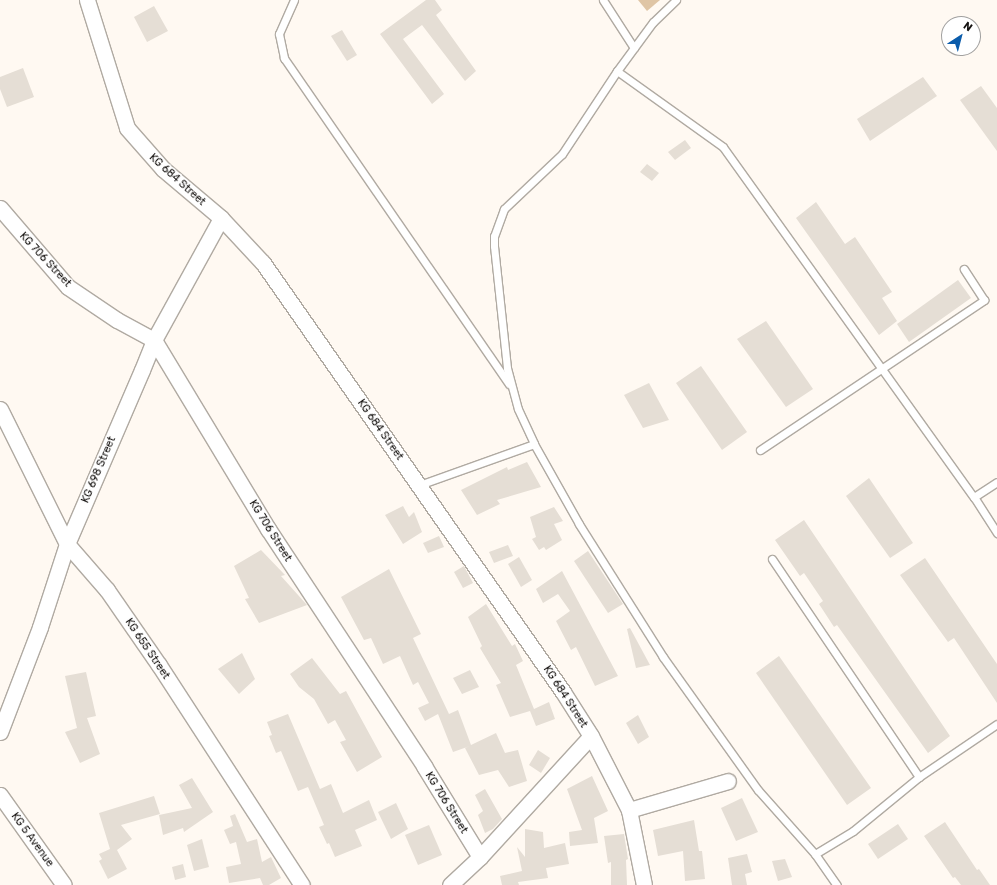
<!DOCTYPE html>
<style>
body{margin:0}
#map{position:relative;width:997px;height:885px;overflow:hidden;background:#fff9f2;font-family:Rubik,sans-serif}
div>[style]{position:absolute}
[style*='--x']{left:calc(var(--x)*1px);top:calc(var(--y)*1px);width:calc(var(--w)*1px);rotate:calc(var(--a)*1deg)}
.green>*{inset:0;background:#dfc5a5}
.building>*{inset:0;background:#e5ded5}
.roads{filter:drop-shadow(1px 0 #b0aaa2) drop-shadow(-1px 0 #b0aaa2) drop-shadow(0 1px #b0aaa2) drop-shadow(0 -1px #b0aaa2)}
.service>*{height:7px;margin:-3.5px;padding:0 3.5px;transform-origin:3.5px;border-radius:3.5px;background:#fff}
.minor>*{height:15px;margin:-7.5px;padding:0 7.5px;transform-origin:7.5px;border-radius:7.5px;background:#fff}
span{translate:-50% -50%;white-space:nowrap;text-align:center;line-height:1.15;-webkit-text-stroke:3px #fff;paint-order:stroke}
.street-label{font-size:11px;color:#151210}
.north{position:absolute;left:941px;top:16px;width:40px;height:40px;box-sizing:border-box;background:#fff;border:1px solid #a1a09f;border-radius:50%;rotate:36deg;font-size:11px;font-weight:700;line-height:16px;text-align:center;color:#151210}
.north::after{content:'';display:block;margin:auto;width:14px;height:18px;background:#0b5cab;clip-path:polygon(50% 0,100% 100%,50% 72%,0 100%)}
</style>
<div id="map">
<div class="green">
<div style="clip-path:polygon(638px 0,660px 0,647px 11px)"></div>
</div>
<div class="building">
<div style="clip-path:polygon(426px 0,435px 0,442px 10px,436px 15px,476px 71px,465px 81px,422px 25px,403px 39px,444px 94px,432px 104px,380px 34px)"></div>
<div style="clip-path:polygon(154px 6px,168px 31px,147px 42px,134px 17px)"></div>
<div style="clip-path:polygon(342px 30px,357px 55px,347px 61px,331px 36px)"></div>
<div style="clip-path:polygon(23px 68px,34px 97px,7px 107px,0 89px,0 77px)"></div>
<div style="clip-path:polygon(923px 77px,937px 96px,870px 141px,857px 119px)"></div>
<div style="clip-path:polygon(981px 86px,997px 108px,997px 151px,960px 100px)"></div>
<div style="clip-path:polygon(685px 140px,691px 148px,675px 160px,668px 152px)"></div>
<div style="clip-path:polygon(647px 164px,659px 173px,652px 181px,640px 172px)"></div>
<div style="clip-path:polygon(816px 202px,845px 244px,855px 237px,892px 292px,882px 298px,897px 321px,879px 335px,796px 218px)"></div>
<div style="clip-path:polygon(958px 280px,971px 298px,909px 342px,897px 324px)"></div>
<div style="clip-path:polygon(766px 321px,813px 389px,786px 407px,737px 339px)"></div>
<div style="clip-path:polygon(701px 366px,747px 432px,722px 450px,676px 383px)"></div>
<div style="clip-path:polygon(649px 383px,669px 420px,643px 428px,624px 395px)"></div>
<div style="clip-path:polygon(527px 462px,541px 487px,497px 500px,500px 504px,477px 515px,461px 490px,507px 467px,508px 470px)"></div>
<div style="clip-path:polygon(869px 478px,913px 543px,890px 558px,846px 496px)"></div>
<div style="clip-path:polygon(403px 506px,409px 517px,414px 512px,422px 532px,403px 544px,385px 515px)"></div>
<div style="clip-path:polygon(554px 507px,563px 521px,554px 524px,562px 540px,546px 550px,544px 547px,539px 550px,532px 539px,536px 537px,530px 517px)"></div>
<div style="clip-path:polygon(804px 520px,950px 736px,928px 753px,837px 625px,834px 627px,819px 604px,823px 601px,804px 573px,800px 576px,775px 540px)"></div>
<div style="clip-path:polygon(439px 536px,444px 547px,428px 553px,423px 543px)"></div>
<div style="clip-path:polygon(508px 545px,513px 556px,494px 563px,489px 552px)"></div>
<div style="clip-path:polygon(261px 550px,285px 575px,281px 576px,307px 605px,259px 623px,245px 599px,249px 598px,234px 566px)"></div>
<div style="clip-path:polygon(588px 551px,623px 604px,608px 613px,574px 561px)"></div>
<div style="clip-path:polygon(519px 557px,532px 580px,521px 587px,508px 564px)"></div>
<div style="clip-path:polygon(925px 558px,997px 664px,997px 703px,954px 638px,948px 642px,900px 575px)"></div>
<div style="clip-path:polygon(464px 566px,473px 583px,463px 588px,454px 572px)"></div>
<div style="clip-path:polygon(389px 569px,421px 634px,413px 638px,449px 714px,458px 710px,471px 745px,496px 733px,505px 753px,518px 750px,527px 781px,509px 787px,498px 770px,479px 775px,465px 748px,470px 746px,453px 752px,438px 714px,425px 721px,418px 708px,429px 703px,418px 682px,413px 685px,400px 656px,383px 664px,371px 638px,364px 640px,341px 597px)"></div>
<div style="clip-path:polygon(562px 571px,618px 676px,595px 686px,576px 647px,571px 650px,556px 621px,570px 611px,558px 594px,543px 603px,536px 589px)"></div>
<div style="clip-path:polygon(486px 604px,512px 646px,515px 644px,523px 661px,516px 665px,534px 709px,549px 702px,555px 719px,536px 726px,530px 711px,510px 717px,496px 685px,501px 683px,480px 648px,482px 646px,468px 617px)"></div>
<div style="clip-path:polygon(630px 628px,650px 665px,636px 668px,627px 629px)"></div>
<div style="clip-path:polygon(242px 653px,255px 679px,239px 694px,218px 669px)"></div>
<div style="clip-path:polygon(779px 656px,871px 788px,847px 805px,756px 673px)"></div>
<div style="clip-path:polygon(312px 658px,340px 694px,346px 691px,382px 757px,357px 772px,340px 742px,346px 740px,335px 720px,328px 724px,314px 699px,299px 687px,290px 674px)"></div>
<div style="clip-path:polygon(470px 670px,479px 687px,462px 694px,453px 678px)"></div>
<div style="clip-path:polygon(86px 672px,96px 716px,87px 718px,100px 754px,80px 763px,65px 732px,77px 728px,65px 676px)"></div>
<div style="clip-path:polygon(288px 714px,320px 789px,331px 784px,343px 813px,369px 800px,377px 820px,355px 830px,362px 846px,335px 857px,329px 843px,327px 844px,319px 827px,324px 825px,308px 787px,298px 791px,281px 751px,276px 753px,269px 736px,272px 735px,267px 722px)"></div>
<div style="clip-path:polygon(638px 715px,649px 737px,638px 744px,626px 723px)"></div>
<div style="clip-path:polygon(538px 750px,550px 758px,541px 773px,529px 765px)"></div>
<div style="clip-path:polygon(592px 776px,608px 811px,594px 818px,598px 843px,570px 846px,569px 832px,582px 830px,567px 789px)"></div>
<div style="clip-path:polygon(192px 778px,213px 812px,184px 832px,183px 828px,163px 835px,159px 815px,192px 808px,179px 785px)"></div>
<div style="clip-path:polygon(485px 789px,502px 819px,493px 829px,485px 833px,478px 815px,483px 811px,475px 795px)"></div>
<div style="clip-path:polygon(154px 796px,160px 814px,121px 825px,132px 839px,117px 850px,127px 869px,108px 879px,99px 861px,102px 859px,99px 854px,110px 849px,99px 813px)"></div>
<div style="clip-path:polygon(742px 798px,758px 832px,736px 841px,721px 808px)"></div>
<div style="clip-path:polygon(396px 803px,408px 829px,391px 839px,378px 812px)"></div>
<div style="clip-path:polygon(235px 814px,247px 842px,257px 839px,262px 862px,271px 857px,281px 878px,269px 885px,263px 885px,260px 878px,229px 883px,226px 867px,241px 864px,236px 842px,230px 844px,224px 830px,233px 826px,230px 816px)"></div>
<div style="clip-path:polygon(694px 820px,699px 851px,702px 851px,705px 879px,685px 881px,683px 851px,658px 856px,653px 830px)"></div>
<div style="clip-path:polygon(945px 822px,977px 870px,979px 869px,990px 885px,961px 885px,955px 877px,953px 878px,924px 836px)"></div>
<div style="clip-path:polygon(898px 824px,908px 839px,878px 859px,868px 844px)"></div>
<div style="clip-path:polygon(429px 825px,442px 855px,418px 865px,405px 835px)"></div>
<div style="clip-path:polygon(525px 829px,543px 832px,544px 848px,565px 843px,569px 864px,546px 868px,548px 878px,518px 882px,519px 885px,502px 885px,500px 876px,522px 871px,517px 847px,525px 857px)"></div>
<div style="clip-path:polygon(624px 834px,628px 859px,626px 860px,627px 885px,611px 885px,611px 862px,608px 863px,604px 836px)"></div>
<div style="clip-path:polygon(202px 839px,209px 867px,194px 871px,187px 845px)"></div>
<div style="clip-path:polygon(747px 854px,752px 872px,745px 874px,747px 885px,732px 885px,728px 858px)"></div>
<div style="clip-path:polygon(785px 859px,792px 877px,778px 881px,772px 861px)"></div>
<div style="clip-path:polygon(183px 864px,186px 877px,175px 880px,172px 867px)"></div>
</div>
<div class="roads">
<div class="service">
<div style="--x:294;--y:0;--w:37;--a:114"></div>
<div style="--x:279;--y:34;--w:25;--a:78"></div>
<div style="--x:284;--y:58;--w:396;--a:55.4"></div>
<div style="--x:603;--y:0;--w:57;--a:57.1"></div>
<div style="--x:676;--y:0;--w:32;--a:136"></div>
<div style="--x:653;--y:22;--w:61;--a:126.3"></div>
<div style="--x:617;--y:71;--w:100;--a:123.5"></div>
<div style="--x:562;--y:154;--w:80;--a:136.5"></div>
<div style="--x:504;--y:209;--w:29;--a:110"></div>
<div style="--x:494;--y:236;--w:10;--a:90"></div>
<div style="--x:494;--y:246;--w:123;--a:83.9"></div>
<div style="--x:507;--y:368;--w:42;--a:75"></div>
<div style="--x:518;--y:409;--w:38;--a:65"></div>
<div style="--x:534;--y:444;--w:92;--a:60.6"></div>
<div style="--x:579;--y:524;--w:157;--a:57.7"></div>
<div style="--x:663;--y:657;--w:163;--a:54.5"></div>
<div style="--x:758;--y:790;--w:86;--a:48.3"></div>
<div style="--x:815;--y:854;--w:38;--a:55"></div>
<div style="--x:617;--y:71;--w:130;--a:35.6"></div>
<div style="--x:723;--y:147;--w:431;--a:54.4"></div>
<div style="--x:974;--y:497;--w:43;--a:57.4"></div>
<div style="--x:760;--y:450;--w:270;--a:-33.8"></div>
<div style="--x:984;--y:300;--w:37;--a:-123"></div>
<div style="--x:419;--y:485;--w:122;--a:-19.6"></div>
<div style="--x:974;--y:497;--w:27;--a:-33"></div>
<div style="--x:772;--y:559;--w:263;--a:56"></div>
<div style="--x:815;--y:854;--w:44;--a:-31.2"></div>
<div style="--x:853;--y:831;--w:85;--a:-39.3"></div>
<div style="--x:919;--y:777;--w:94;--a:-34.2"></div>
</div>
<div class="minor">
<div style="--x:87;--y:0;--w:134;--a:72.6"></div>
<div style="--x:127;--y:128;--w:55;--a:48.7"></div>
<div style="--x:163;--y:169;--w:76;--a:40.2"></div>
<div style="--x:221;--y:218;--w:62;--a:47"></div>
<div style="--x:263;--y:263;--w:523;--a:55.03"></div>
<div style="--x:563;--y:692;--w:52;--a:57.5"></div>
<div style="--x:591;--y:736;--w:83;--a:62.8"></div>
<div style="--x:629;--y:810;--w:76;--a:78.7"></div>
<div style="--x:0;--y:208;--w:104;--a:49.3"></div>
<div style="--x:68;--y:287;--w:59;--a:34"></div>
<div style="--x:117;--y:320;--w:42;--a:28.4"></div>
<div style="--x:154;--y:340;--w:221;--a:58.9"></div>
<div style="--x:268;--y:529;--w:284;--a:56.6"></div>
<div style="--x:424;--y:766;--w:107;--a:58.4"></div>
<div style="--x:480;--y:857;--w:41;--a:137"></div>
<div style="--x:0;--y:409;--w:151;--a:63.6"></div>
<div style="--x:67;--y:544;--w:61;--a:49"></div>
<div style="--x:107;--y:590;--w:91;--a:55.3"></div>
<div style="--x:159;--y:665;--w:262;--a:57"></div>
<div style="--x:0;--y:732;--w:112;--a:-69.1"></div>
<div style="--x:40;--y:627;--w:87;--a:-72"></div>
<div style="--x:67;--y:544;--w:189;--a:-66.7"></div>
<div style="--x:142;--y:370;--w:32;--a:-68"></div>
<div style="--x:154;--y:340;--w:139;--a:-61.2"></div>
<div style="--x:0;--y:795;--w:110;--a:54.6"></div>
<div style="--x:629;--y:810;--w:103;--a:-16.3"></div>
<div style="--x:480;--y:857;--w:164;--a:-47.5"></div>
</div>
</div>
<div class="street-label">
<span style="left:177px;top:180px;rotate:42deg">KG 684 Street</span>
<span style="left:45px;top:260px;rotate:47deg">KG 706 Street</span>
<span style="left:380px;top:430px;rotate:55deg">KG 684 Street</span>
<span style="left:99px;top:470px;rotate:-67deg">KG 698 Street</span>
<span style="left:270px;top:531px;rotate:58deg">KG 706 Street</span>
<span style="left:147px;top:649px;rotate:56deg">KG 655 Street</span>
<span style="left:565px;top:697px;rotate:57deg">KG 684 Street</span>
<span style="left:446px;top:803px;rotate:58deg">KG 706 Street</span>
<span style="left:32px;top:840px;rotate:54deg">KG 5 Avenue</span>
</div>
<div class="north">N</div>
</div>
